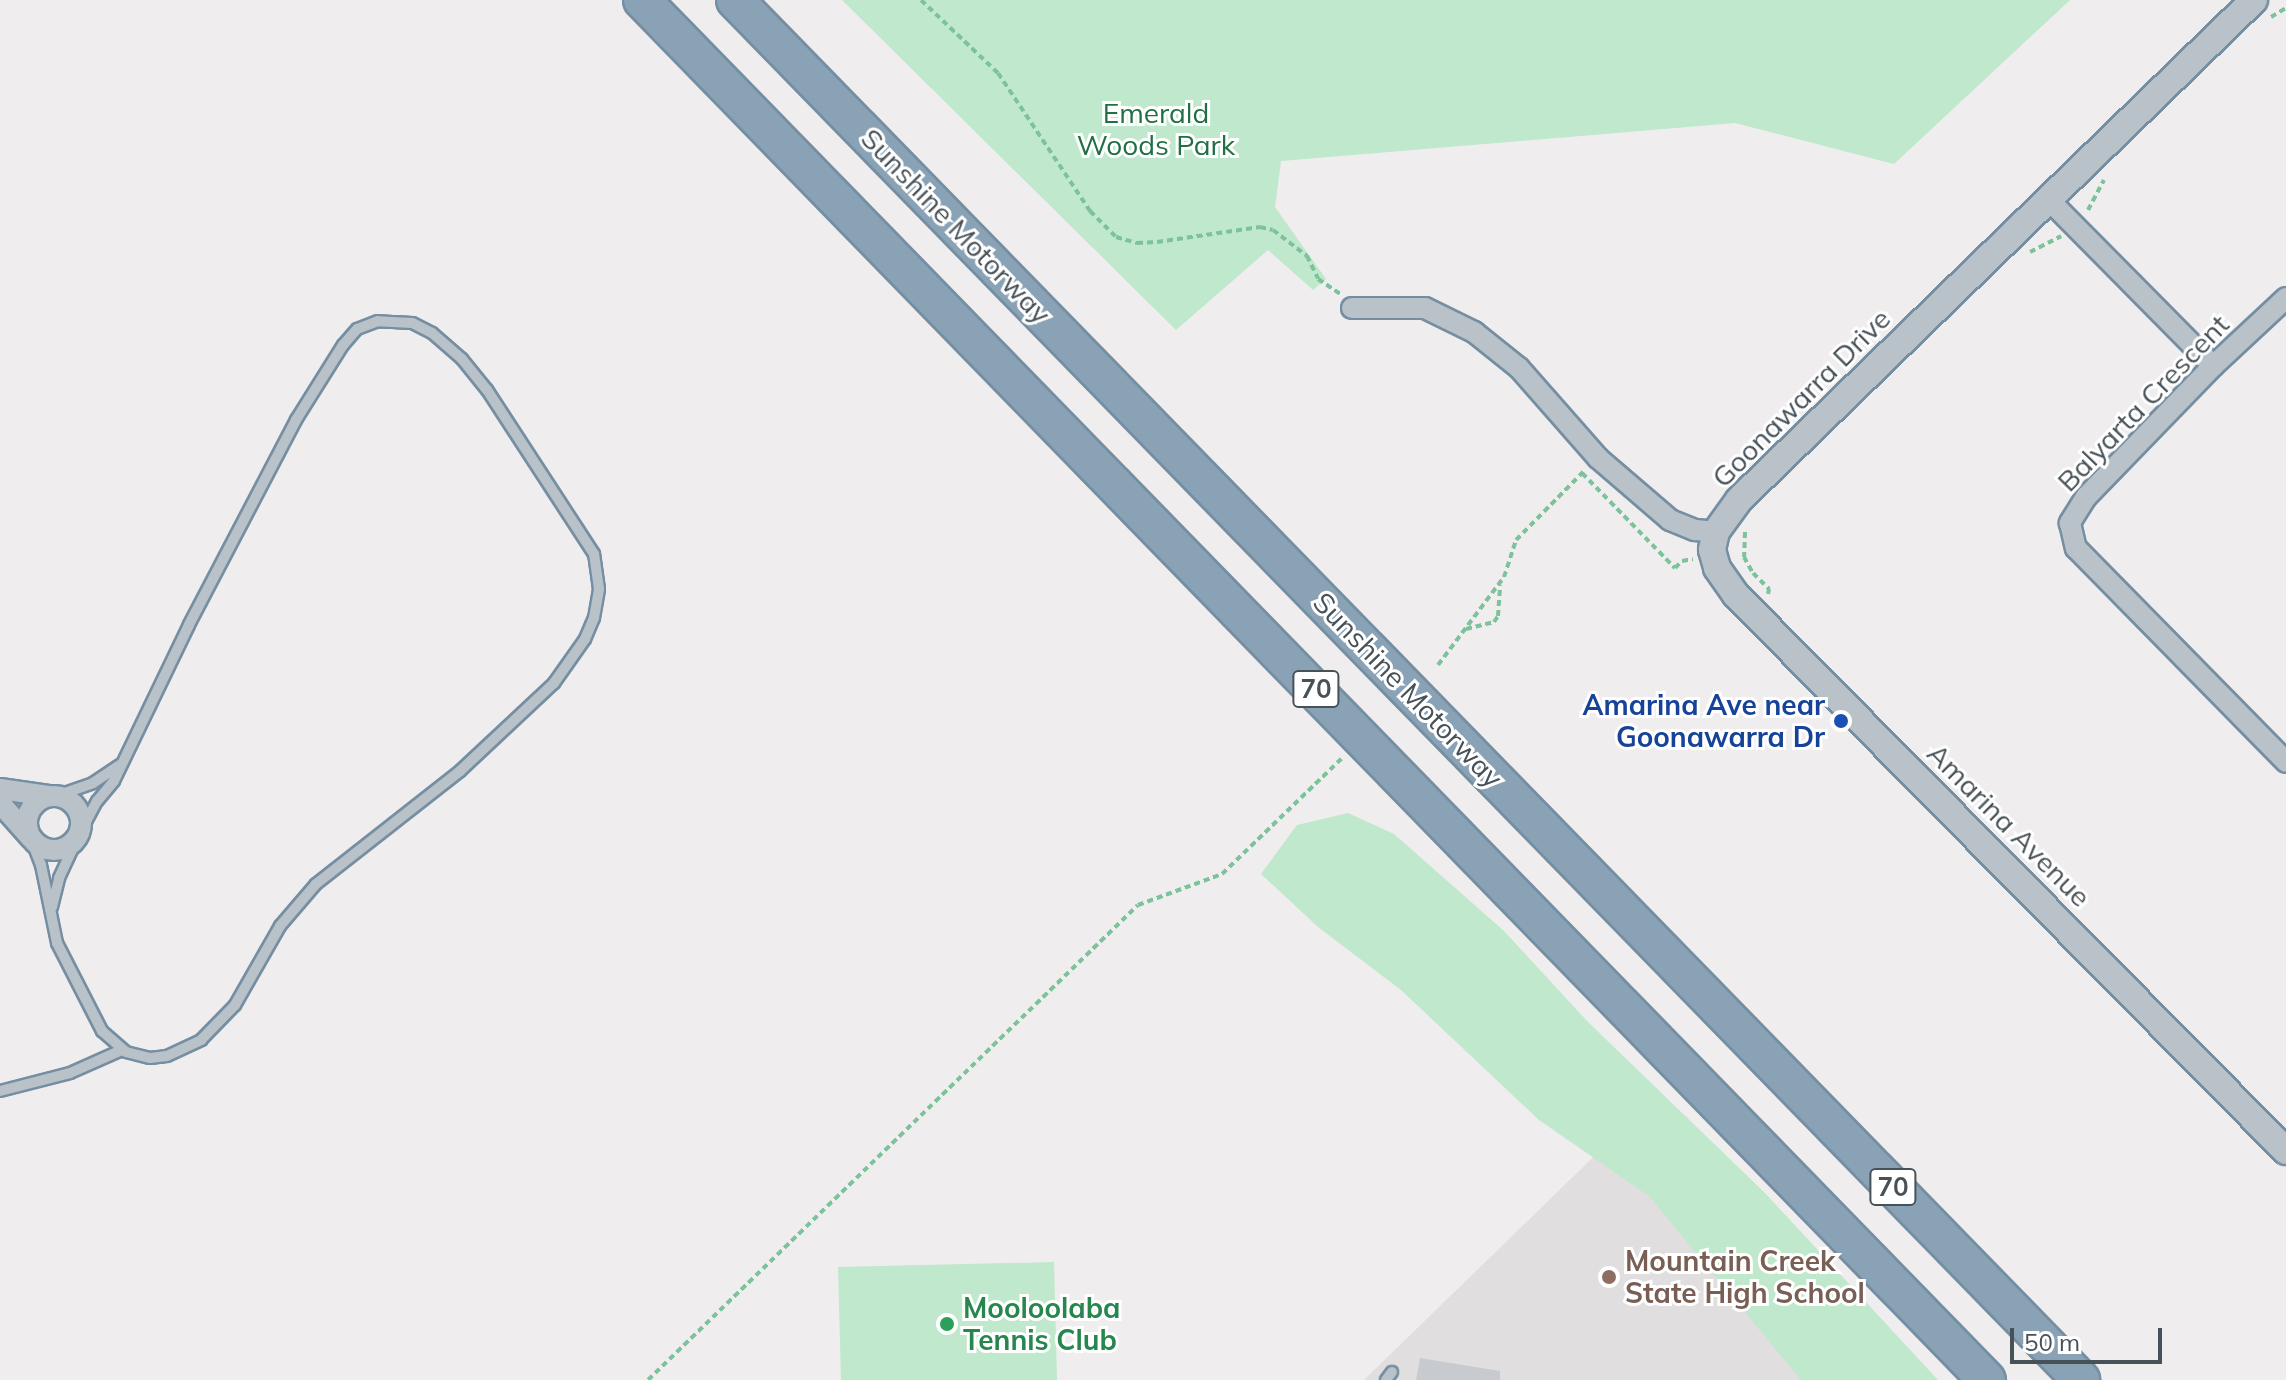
<!DOCTYPE html>
<style>
body{margin:0}
#map{position:relative;width:2286px;height:1380px;overflow:hidden;background:#efeded;font-family:Mulish,sans-serif}
div>[style]{position:absolute}
[style*='--x']{left:calc(var(--x)*1px);top:calc(var(--y)*1px);width:calc(var(--w)*1px);rotate:calc(var(--a)*1deg)}
.education>*{inset:0;background:#e0dede}
.green>*{inset:0;background:#bfe8cc}
.building>*{inset:0;background:#c7cacf}
.path>*{height:4px;margin-top:-2px;transform-origin:0;background:repeating-linear-gradient(90deg,#7cc29a 0 6px,transparent 0 10px)}
.roads{filter:drop-shadow(2px 0 #758ea2) drop-shadow(-2px 0 #758ea2) drop-shadow(0 2px #758ea2) drop-shadow(0 -2px #758ea2)}
.service>*{height:10px;margin:-5px;padding:0 5px;transform-origin:5px;border-radius:5px;background:#b9c2c8}
.minor>*{height:20px;margin:-10px;padding:0 10px;transform-origin:10px;border-radius:10px;background:#b9c2c8}
.minor>.ring{margin:-10px;padding:0;box-sizing:content-box;background:none;border:20px solid #b9c2c8;border-radius:50%}
.tertiary>*{height:26px;margin:-13px;padding:0 13px;transform-origin:13px;border-radius:13px;background:#b9c2c8}
.motorway>*{height:36px;margin:-18px;padding:0 18px;transform-origin:18px;border-radius:18px;background:#8aa2b6}
.dots>*{width:22px;height:22px;translate:-50% -50%;box-sizing:border-box;border:4px solid #fff;border-radius:50%}
span{translate:-50% -50%;white-space:nowrap;text-align:center;line-height:1.15;-webkit-text-stroke:6px #fff;paint-order:stroke}
.shield-label span{padding:2px 6px;background:#fff;border:2px solid;border-radius:6px;-webkit-text-stroke-width:0}
.shield-label{font-size:26px;color:#475158;font-weight:700}
.park-label{font-size:28px;color:#216f43}
.street-label{font-size:28px;color:#475158}
.transit-label{font-size:28px;color:#164399;font-weight:700}
.right{translate:-100% -50%;text-align:right}
.education-label{font-size:28px;color:#785e54;font-weight:700}
.left{translate:0 -50%;text-align:left}
.leisure-label{font-size:28px;color:#27864d;font-weight:700}
.scale{position:absolute;left:2010px;top:1328px;width:152px;height:36px;box-sizing:border-box;border:4px solid #475158;border-top:0;padding-left:10px;font-size:24px;line-height:28px;white-space:nowrap;color:#475158;-webkit-text-stroke:6px #fff;paint-order:stroke}
</style>
<div id="map">
<div class="education">
<div style="clip-path:polygon(1618px 1133px,1835px 1380px,1364px 1380px)"></div>
</div>
<div class="green">
<div style="clip-path:polygon(842px 0,2070px 0,1894px 164px,1735px 123px,1281px 161px,1275px 207px,1326px 279px,1313px 290px,1268px 250px,1176px 330px)"></div>
<div style="clip-path:polygon(1348px 813px,1394px 834px,1504px 931px,1588px 1022px,1765px 1193px,1938px 1380px,1801px 1380px,1649px 1196px,1539px 1120px,1401px 990px,1318px 927px,1261px 874px,1297px 825px)"></div>
<div style="clip-path:polygon(1054px 1262px,1057px 1380px,841px 1380px,838px 1267px)"></div>
</div>
<div class="building">
<div style="clip-path:polygon(1420px 1358px,1500px 1371px,1500px 1380px,1416px 1380px)"></div>
</div>
<div class="path">
<div style="--x:921;--y:0;--w:106;--a:43.5"></div>
<div style="--x:998;--y:73;--w:166;--a:56.3"></div>
<div style="--x:1090;--y:211;--w:37;--a:45"></div>
<div style="--x:1116;--y:237;--w:22;--a:16"></div>
<div style="--x:1137;--y:243;--w:20;--a:-3"></div>
<div style="--x:1157;--y:242;--w:104;--a:-8.3"></div>
<div style="--x:1260;--y:227;--w:13;--a:13"></div>
<div style="--x:1273;--y:230;--w:43;--a:37.4"></div>
<div style="--x:1307;--y:256;--w:25;--a:64"></div>
<div style="--x:1318;--y:279;--w:29;--a:34"></div>
<div style="--x:2271;--y:17;--w:17;--a:-31"></div>
<div style="--x:2088;--y:210;--w:34;--a:-62"></div>
<div style="--x:2030;--y:252;--w:35;--a:-27"></div>
<div style="--x:1582;--y:473;--w:133;--a:45.6"></div>
<div style="--x:1675;--y:568;--w:10;--a:-45"></div>
<div style="--x:1682;--y:561;--w:11;--a:-10"></div>
<div style="--x:1745;--y:532;--w:25;--a:92"></div>
<div style="--x:1744;--y:557;--w:18;--a:61"></div>
<div style="--x:1753;--y:573;--w:23;--a:45"></div>
<div style="--x:1769;--y:589;--w:5;--a:101"></div>
<div style="--x:1466;--y:629;--w:29;--a:-14"></div>
<div style="--x:1494;--y:622;--w:7;--a:-56"></div>
<div style="--x:1498;--y:616;--w:31;--a:-86"></div>
<div style="--x:1438;--y:665;--w:110;--a:-53.1"></div>
<div style="--x:1504;--y:577;--w:39;--a:-72"></div>
<div style="--x:1516;--y:540;--w:98;--a:-45.4"></div>
<div style="--x:648;--y:1380;--w:682;--a:-44.11"></div>
<div style="--x:1138;--y:905;--w:90;--a:-20.3"></div>
<div style="--x:1222;--y:874;--w:167;--a:-44"></div>
</div>
<div class="roads">
<div class="service">
<div style="--x:56;--y:796;--w:39;--a:-19"></div>
<div style="--x:93;--y:783;--w:32;--a:-34"></div>
<div style="--x:31;--y:839;--w:28;--a:69"></div>
<div style="--x:41;--y:865;--w:80;--a:78.4"></div>
<div style="--x:57;--y:943;--w:99;--a:62.9"></div>
<div style="--x:102;--y:1031;--w:32;--a:41"></div>
<div style="--x:126;--y:1052;--w:25;--a:14"></div>
<div style="--x:150;--y:1058;--w:17;--a:-7"></div>
<div style="--x:167;--y:1056;--w:38;--a:-25"></div>
<div style="--x:201;--y:1040;--w:49;--a:-45.8"></div>
<div style="--x:235;--y:1005;--w:91;--a:-60.3"></div>
<div style="--x:280;--y:926;--w:55;--a:-49.4"></div>
<div style="--x:316;--y:884;--w:183;--a:-38.1"></div>
<div style="--x:460;--y:771;--w:129;--a:-43.1"></div>
<div style="--x:554;--y:683;--w:54;--a:-54.8"></div>
<div style="--x:585;--y:639;--w:23;--a:-67"></div>
<div style="--x:594;--y:618;--w:29;--a:-80"></div>
<div style="--x:599;--y:589;--w:35;--a:-98"></div>
<div style="--x:594;--y:554;--w:196;--a:-123.1"></div>
<div style="--x:487;--y:390;--w:40;--a:-129"></div>
<div style="--x:462;--y:359;--w:40;--a:-139"></div>
<div style="--x:432;--y:333;--w:22;--a:-153"></div>
<div style="--x:412;--y:323;--w:34;--a:-177"></div>
<div style="--x:378;--y:321;--w:22;--a:159"></div>
<div style="--x:357;--y:329;--w:21;--a:131"></div>
<div style="--x:343;--y:345;--w:89;--a:122.1"></div>
<div style="--x:296;--y:420;--w:231;--a:117.6"></div>
<div style="--x:189;--y:625;--w:173;--a:115.7"></div>
<div style="--x:114;--y:781;--w:26;--a:130"></div>
<div style="--x:97;--y:801;--w:34;--a:118"></div>
<div style="--x:52;--y:907;--w:30;--a:-76"></div>
<div style="--x:59;--y:878;--w:45;--a:-65.1"></div>
<div style="--x:0;--y:1091;--w:72;--a:-14.4"></div>
<div style="--x:70;--y:1073;--w:57;--a:-23.9"></div>
<div style="--x:1386;--y:1380;--w:10;--a:-53"></div>
</div>
<div class="minor">
<div style="--x:2050;--y:201;--w:232;--a:45.3"></div>
<div style="--x:2286;--y:298;--w:100;--a:137"></div>
<div style="--x:2213;--y:366;--w:182;--a:134.1"></div>
<div style="--x:2086;--y:497;--w:31;--a:122"></div>
<div style="--x:2070;--y:523;--w:26;--a:77"></div>
<div style="--x:2076;--y:548;--w:300;--a:45.5"></div>
<div style="--x:1352;--y:308;--w:73;--a:0"></div>
<div style="--x:1425;--y:308;--w:55;--a:26.1"></div>
<div style="--x:1474;--y:332;--w:58;--a:38.7"></div>
<div style="--x:1519;--y:368;--w:120;--a:48.7"></div>
<div style="--x:1598;--y:458;--w:95;--a:40.7"></div>
<div style="--x:1670;--y:520;--w:27;--a:22"></div>
<div style="--x:1695;--y:530;--w:21;--a:5"></div>
<div style="--x:0;--y:789;--w:49;--a:8.1"></div>
<div class="ring" style="left:27px;top:796px;width:34px;height:34px"></div>
<div style="--x:0;--y:803;--w:47;--a:48.5"></div>
</div>
<div class="tertiary">
<div style="--x:2254;--y:0;--w:718;--a:135.85"></div>
<div style="--x:1739;--y:500;--w:39;--a:126"></div>
<div style="--x:1716;--y:532;--w:18;--a:103"></div>
<div style="--x:1712;--y:550;--w:19;--a:74"></div>
<div style="--x:1717;--y:568;--w:33;--a:55"></div>
<div style="--x:1736;--y:595;--w:782;--a:45.31"></div>
</div>
<div class="motorway">
<div style="--x:642;--y:0;--w:1927;--a:45.74"></div>
<div style="--x:735;--y:0;--w:1928;--a:45.71"></div>
</div>
</div>
<div class="dots">
<div style="left:1841px;top:721px;background:#1a4fb4"></div>
<div style="left:1609px;top:1277px;background:#8d6e63"></div>
<div style="left:947px;top:1324px;background:#2e9e5b"></div>
</div>
<div class="shield-label">
<span style="left:1316px;top:689px">70</span>
<span style="left:1893px;top:1187px">70</span>
</div>
<div class="park-label">
<span style="left:1156px;top:129px">Emerald<br>Woods Park</span>
</div>
<div class="street-label">
<span style="left:956px;top:226px;rotate:46deg">Sunshine Motorway</span>
<span style="left:1801px;top:398px;rotate:-45deg">Goonawarra Drive</span>
<span style="left:2143px;top:403px;rotate:-46deg">Balyarta Crescent</span>
<span style="left:1408px;top:690px;rotate:46deg">Sunshine Motorway</span>
<span style="left:2009px;top:825px;rotate:45deg">Amarina Avenue</span>
</div>
<div class="transit-label">
<span class="right" style="left:1825px;top:721px">Amarina Ave near<br>Goonawarra Dr</span>
</div>
<div class="education-label">
<span class="left" style="left:1625px;top:1277px">Mountain Creek<br>State High School</span>
</div>
<div class="leisure-label">
<span class="left" style="left:963px;top:1324px">Mooloolaba<br>Tennis Club</span>
</div>
<div class="scale">50 m</div>
</div>
